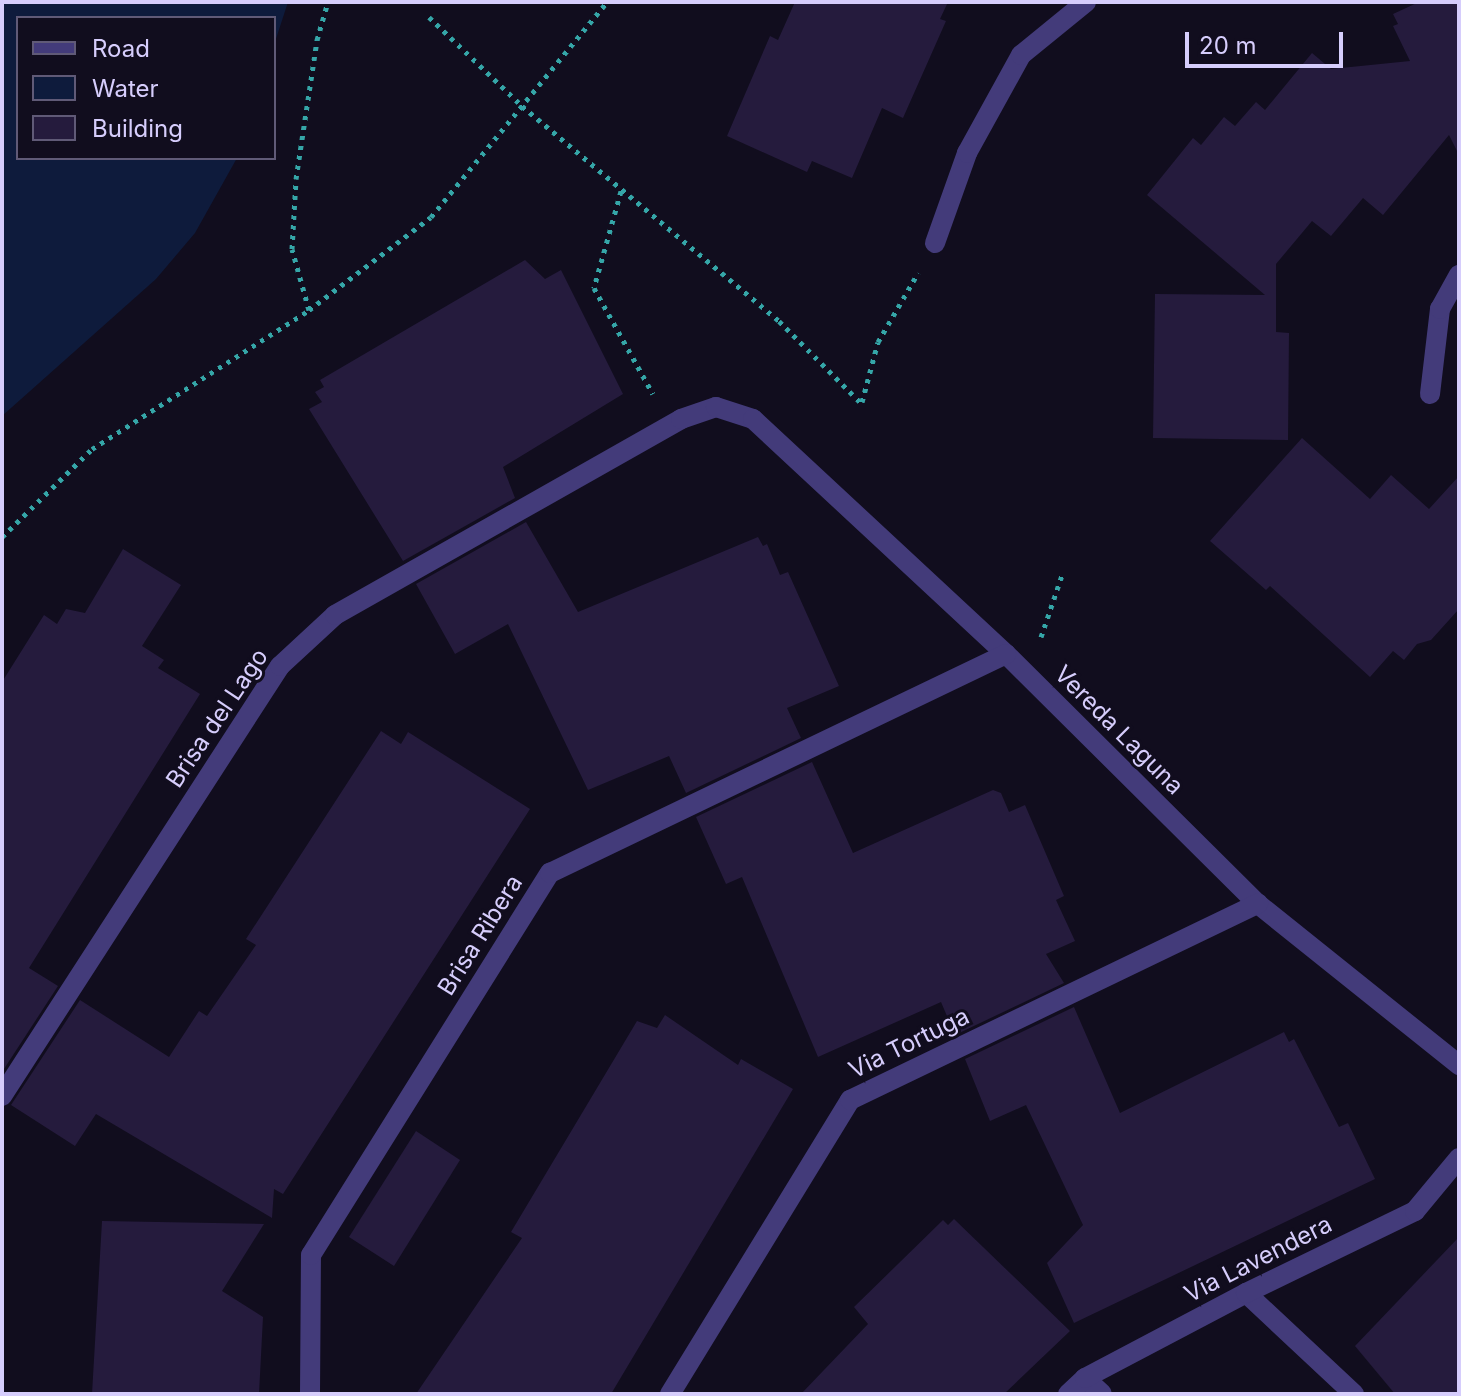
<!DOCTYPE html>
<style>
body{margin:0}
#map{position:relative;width:1461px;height:1396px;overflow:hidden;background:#110d1e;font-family:Inter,sans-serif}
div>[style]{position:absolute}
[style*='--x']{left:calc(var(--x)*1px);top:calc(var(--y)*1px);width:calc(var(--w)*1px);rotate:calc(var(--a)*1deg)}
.water>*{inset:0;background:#0e1b3c}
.building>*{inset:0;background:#251b3d}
.path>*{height:5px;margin-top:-2.5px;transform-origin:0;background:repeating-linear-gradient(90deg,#35a6a8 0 4px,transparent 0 10px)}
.minor>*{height:20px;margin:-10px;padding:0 10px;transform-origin:10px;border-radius:10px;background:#433b7a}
span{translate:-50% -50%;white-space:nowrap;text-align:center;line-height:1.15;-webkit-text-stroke:6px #110d1e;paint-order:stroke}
.street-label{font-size:24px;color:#d6cdfc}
.frame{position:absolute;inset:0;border:4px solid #d6cdfc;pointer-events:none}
.legend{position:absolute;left:16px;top:16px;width:260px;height:144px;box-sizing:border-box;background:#110d1e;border:2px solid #605a77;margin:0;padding:10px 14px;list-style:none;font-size:24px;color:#d6cdfc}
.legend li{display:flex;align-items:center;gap:16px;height:40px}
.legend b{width:40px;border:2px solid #605a77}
.scale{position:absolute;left:1185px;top:32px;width:158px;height:36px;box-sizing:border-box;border:4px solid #d6cdfc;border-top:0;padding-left:10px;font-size:24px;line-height:28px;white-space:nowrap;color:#d6cdfc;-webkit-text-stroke:6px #110d1e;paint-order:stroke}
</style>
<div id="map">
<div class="water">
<div style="clip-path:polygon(2px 2px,288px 2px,274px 45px,274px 18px,18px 18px,18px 158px,237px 158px,195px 233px,156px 279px,2px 416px)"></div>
</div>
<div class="building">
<div style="clip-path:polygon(795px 2px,948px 2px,940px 19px,946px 21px,903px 118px,882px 108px,852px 178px,812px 161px,807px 172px,727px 136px,770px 36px,778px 40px)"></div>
<div style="clip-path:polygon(1419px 2px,1459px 2px,1459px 155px,1449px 135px,1383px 215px,1363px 198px,1331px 236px,1312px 221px,1276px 264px,1276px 332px,1289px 333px,1288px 440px,1153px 438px,1155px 294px,1265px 295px,1147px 195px,1193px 138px,1201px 145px,1224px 117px,1235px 126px,1256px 102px,1265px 110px,1312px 53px,1331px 69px,1410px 61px,1393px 26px,1398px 24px,1393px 14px)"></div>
<div style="clip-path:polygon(525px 260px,545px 279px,561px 270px,623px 394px,503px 467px,515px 498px,403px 561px,309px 409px,322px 402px,315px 392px,324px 387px,320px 380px)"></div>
<div style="clip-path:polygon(1302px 438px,1370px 499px,1391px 475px,1429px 509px,1459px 476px,1459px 609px,1431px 640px,1417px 644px,1404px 660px,1393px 651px,1370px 677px,1270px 586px,1266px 590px,1210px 541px)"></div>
<div style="clip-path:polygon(526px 522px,578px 612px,758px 537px,763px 546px,767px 544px,780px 575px,788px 572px,839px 686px,787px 708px,801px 738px,686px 793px,669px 756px,588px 790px,508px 624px,455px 654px,416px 584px)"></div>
<div style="clip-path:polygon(123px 549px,181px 585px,142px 646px,164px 660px,158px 668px,200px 694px,29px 968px,58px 986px,2px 1072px,2px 682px,44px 615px,57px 624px,66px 609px,85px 613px)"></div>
<div style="clip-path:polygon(381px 731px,401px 744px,408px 732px,530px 809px,283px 1194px,274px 1189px,272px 1218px,96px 1114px,75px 1146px,11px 1105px,80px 1000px,169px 1057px,199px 1011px,207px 1016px,256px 945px,246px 939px)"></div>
<div style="clip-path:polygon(812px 762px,853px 853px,993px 790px,1001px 793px,1009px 812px,1025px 805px,1064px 896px,1056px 900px,1075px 941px,1046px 954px,1064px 983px,955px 1035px,941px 1002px,818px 1057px,742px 877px,726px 884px,696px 817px)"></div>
<div style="clip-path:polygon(1074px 1007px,1120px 1113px,1284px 1032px,1289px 1042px,1294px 1039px,1339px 1127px,1348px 1123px,1375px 1179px,1074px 1323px,1047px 1263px,1083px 1225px,1026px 1105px,990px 1121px,965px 1059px)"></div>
<div style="clip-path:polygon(665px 1015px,738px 1065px,741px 1059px,793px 1089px,611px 1394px,416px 1394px,522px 1238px,511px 1232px,637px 1021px,657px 1028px)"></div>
<div style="clip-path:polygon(416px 1131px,460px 1160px,394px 1266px,349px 1237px)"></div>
<div style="clip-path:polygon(954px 1219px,1070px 1331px,1004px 1394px,801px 1394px,868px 1324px,854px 1307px,943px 1220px,948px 1225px)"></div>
<div style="clip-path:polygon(102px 1221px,264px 1224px,222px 1291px,263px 1317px,259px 1394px,92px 1394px)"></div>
<div style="clip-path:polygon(1459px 1237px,1459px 1394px,1395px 1394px,1355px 1346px)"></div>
</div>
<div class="path">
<div style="--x:429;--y:17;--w:129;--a:43.7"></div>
<div style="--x:522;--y:106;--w:335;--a:39.9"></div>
<div style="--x:779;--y:321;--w:116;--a:45"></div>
<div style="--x:621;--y:191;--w:101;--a:105.6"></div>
<div style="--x:594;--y:288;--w:121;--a:60.9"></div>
<div style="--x:309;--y:310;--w:63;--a:-105.6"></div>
<div style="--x:292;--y:249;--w:70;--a:-86.7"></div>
<div style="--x:296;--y:179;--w:141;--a:-81.4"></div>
<div style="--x:317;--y:40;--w:40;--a:-74"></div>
<div style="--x:862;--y:402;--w:62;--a:-75.1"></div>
<div style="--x:878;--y:342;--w:80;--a:-59.9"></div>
<div style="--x:2;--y:537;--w:126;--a:-44.4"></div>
<div style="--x:92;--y:449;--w:258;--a:-32.6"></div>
<div style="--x:309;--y:310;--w:153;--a:-37.3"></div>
<div style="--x:431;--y:217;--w:278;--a:-50.7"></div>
<div style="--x:1041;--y:637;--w:65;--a:-71.3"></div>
</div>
<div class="minor">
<div style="--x:935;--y:243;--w:96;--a:-70.4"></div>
<div style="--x:967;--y:153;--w:112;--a:-61.1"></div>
<div style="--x:1021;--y:55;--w:84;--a:-39.2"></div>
<div style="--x:1430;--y:394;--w:86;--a:-83.3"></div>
<div style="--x:1440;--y:309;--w:39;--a:-61"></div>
<div style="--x:2;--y:1096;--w:512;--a:-57.12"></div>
<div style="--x:280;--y:666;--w:75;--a:-42.8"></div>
<div style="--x:335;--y:615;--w:398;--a:-29.5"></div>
<div style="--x:681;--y:419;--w:37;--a:-19"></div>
<div style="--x:716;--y:407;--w:39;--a:18"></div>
<div style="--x:753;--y:419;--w:345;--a:42.9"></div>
<div style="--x:1006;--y:654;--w:355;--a:44.8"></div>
<div style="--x:1258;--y:904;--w:258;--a:38.7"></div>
<div style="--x:1246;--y:1293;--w:148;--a:43.1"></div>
<div style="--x:1085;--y:1378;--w:23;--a:43"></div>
<div style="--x:310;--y:1394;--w:139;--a:-89.6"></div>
<div style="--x:311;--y:1255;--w:451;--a:-58"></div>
<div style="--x:550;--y:873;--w:506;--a:-25.65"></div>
<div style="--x:670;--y:1394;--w:345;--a:-58.5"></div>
<div style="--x:850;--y:1100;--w:453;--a:-25.7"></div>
<div style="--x:1068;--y:1394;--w:23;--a:-43"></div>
<div style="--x:1085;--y:1378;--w:182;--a:-27.8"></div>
<div style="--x:1246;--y:1293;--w:188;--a:-25.9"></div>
<div style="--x:1415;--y:1211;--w:69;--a:-50.3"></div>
</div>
<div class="street-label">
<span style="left:217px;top:718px;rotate:-56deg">Brisa del Lago</span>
<span style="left:1119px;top:730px;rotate:45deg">Vereda Laguna</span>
<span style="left:480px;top:935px;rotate:-58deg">Brisa Ribera</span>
<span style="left:909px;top:1043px;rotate:-26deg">Via Tortuga</span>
<span style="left:1258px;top:1259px;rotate:-27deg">Via Lavendera</span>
</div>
<div class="frame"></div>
<ul class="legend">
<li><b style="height:10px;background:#433b7a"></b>Road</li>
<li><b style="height:22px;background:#0e1b3c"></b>Water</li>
<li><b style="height:22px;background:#251b3d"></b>Building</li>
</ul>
<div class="scale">20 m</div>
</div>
